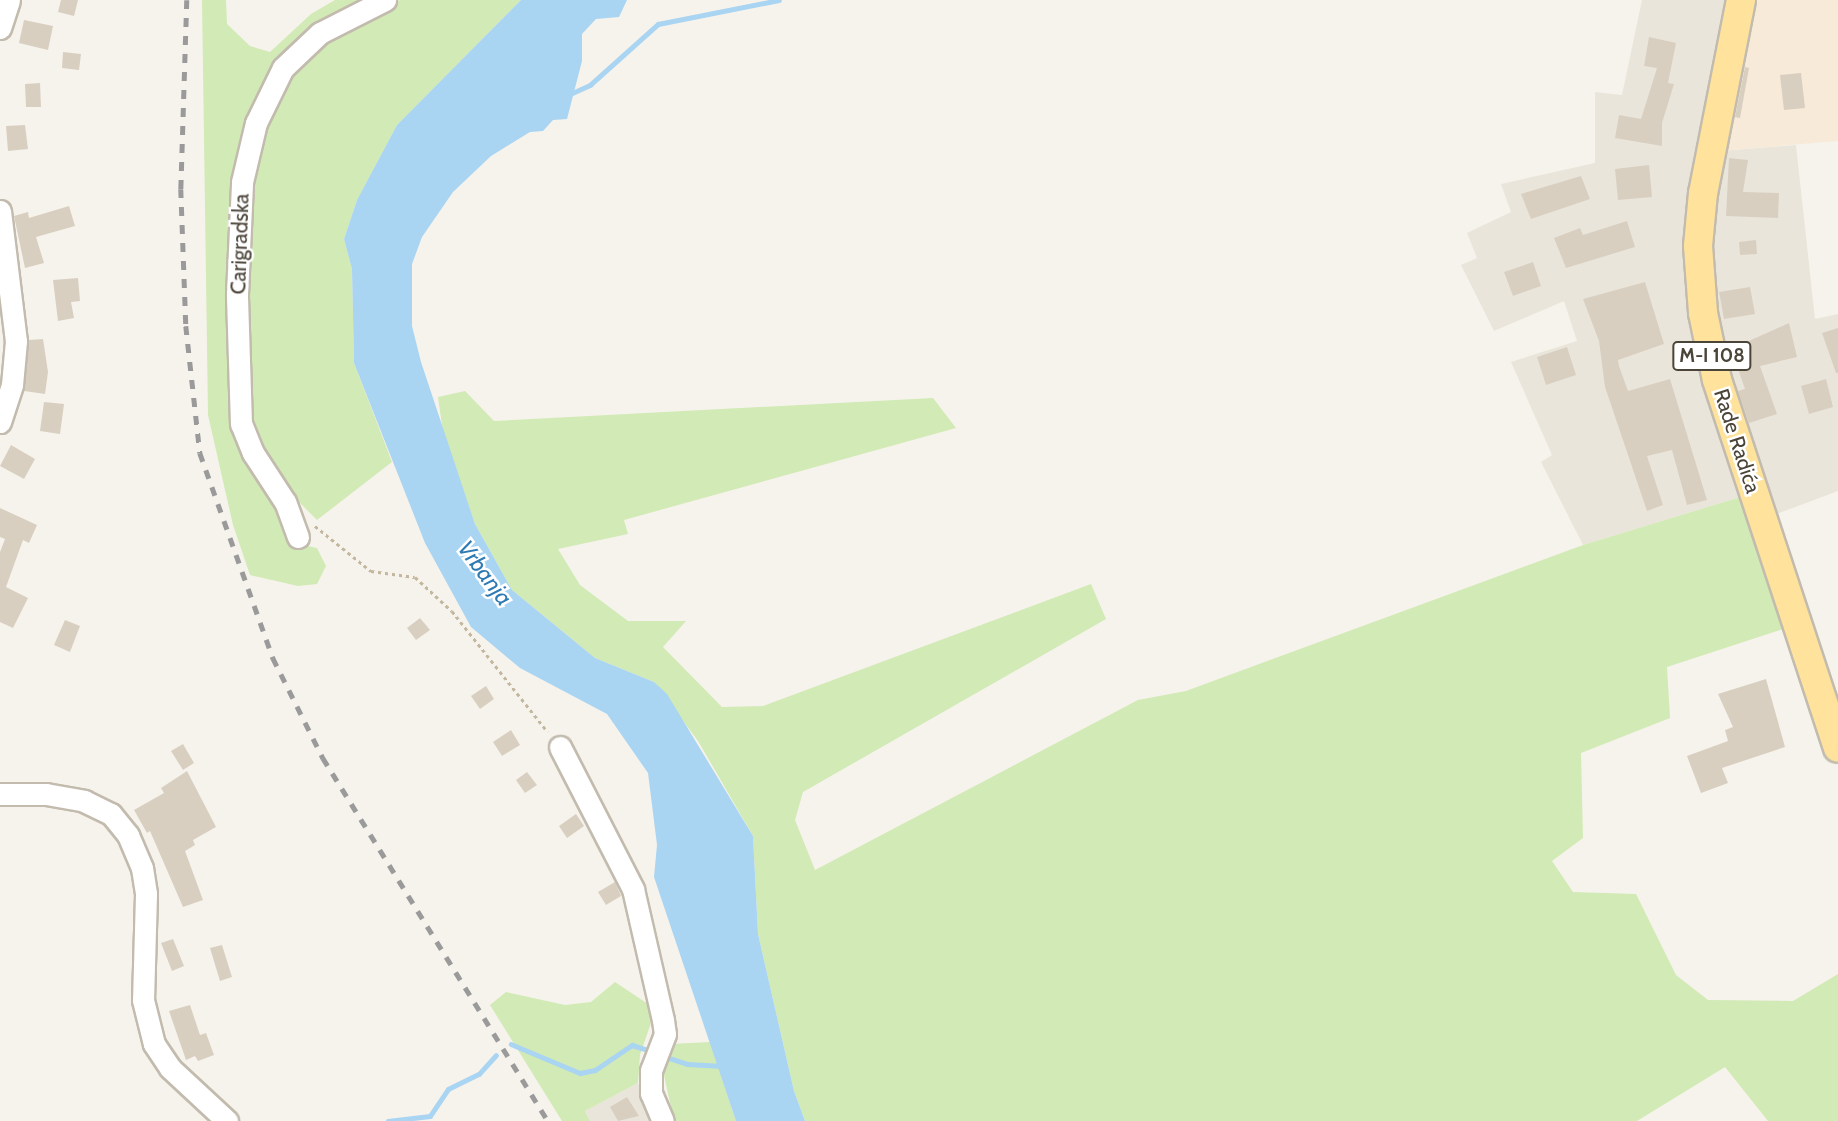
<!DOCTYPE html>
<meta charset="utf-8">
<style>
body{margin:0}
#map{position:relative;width:1838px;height:1121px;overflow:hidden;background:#f6f3ec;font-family:Cabin,sans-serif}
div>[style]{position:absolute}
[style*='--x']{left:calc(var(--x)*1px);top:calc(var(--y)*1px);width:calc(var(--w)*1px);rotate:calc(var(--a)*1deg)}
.residential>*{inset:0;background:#eae5da}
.commercial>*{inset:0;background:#f7ead8}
.green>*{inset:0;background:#d2eab5}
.water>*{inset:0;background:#a9d4f2}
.stream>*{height:4.5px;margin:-2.25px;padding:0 2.25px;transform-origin:2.25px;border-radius:2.25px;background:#a9d4f2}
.building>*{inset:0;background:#d8cfc1}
.path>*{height:2.5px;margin-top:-1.25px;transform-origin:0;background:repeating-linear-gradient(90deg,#c4b79f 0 3.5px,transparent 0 7px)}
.roads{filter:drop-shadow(2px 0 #c2bbae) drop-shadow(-2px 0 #c2bbae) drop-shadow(0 2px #c2bbae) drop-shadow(0 -2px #c2bbae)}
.minor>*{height:21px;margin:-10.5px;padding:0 10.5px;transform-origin:10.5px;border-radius:10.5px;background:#fff}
.major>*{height:28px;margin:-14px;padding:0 14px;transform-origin:14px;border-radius:14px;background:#ffe39c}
.rail>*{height:4.5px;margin-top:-2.25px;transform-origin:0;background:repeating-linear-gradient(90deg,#9a9a9a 0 9px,transparent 0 18px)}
span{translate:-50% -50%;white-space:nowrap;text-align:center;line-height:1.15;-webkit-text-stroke:5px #fff;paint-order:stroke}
.shield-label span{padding:2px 5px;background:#fff;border:2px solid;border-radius:5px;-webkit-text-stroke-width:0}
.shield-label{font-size:19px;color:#4b4439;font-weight:700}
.street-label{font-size:21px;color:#4b4439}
.water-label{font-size:23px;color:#2e7ab2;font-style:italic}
</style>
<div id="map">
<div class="residential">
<div style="clip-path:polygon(1642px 0,1734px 0,1692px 243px,1747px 495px,1583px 545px,1541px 462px,1552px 455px,1511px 362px,1577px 341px,1564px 301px,1494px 331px,1461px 265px,1477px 258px,1467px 233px,1511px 212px,1501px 184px,1595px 163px,1595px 92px,1622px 95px)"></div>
<div style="clip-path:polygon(1796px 145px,1815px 319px,1838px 314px,1838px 491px,1774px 515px,1710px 300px,1706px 209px,1720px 151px)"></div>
<div style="clip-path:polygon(638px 1083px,655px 1121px,590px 1121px,585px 1111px)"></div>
</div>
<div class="commercial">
<div style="clip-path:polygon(1758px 0,1838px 0,1838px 141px,1720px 151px)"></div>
</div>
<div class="green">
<div style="clip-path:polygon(202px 0,226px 0,227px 24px,250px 46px,270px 52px,311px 14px,335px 0,366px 0,276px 61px,248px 112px,232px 182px,229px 395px,233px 427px,294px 543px,317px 548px,326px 566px,317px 584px,298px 586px,250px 575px,233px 525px,208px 415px)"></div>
<div style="clip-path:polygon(400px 0,521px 0,397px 125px,357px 200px,344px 239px,352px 269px,354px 363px,392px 462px,317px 520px,289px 492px,271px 463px,251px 413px,246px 209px,279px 87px,322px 39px)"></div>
<div style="clip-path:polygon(465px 391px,494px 421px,933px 398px,956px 428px,624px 520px,628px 534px,558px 549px,580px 585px,628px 621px,686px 621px,663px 647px,722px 707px,763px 706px,1091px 584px,1106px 619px,803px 792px,795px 820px,815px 870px,1138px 700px,1186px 691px,1583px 545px,1747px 495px,1783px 629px,1667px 667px,1670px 718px,1581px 753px,1583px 838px,1552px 861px,1573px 892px,1636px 894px,1676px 975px,1708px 1000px,1793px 1001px,1838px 974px,1838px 1121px,1768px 1121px,1725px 1067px,1637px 1121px,805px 1121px,794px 1091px,758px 934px,753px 836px,698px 741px,654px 682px,595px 658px,512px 590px,475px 524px,443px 432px,438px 397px)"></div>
<div style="clip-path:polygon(615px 982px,648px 1004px,653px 1017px,640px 1055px,638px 1083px,585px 1111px,590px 1121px,562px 1121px,490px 1005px,506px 992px,565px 1005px,591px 1002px)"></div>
<div style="clip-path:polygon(710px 1042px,736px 1121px,674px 1121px,662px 1066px,671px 1044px)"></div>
</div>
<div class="water">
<div style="clip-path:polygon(521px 0,627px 0,619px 17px,596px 19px,582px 34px,582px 61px,567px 119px,553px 120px,543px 131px,530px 132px,491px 156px,453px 192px,422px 237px,412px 264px,412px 326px,421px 362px,475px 524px,512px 590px,595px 658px,654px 682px,667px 694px,753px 836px,758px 934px,794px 1091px,805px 1121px,736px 1121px,654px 877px,657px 845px,648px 773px,607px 714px,520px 668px,471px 627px,425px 543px,354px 363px,352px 269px,344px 239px,357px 200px,397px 125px)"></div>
</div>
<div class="stream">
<div style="--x:570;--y:94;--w:22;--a:-24"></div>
<div style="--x:590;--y:85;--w:91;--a:-41.9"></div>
<div style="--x:658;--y:24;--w:123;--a:-11.2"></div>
<div style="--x:511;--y:1044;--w:75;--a:22.8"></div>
<div style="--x:580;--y:1073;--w:15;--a:-11"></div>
<div style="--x:595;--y:1070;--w:45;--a:-34"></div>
<div style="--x:632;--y:1045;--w:21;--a:17"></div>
<div style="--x:663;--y:1056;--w:25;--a:18"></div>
<div style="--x:687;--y:1064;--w:36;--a:3"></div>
<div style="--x:388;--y:1121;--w:42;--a:-6.8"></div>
<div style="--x:430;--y:1116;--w:32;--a:-56"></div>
<div style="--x:448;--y:1089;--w:34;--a:-26"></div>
<div style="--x:479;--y:1074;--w:25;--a:-48"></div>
</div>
<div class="building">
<div style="clip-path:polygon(61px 0,78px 0,74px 16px,58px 12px)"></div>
<div style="clip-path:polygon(24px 20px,53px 26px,48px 50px,19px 43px)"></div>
<div style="clip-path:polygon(1649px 37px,1676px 43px,1668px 83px,1674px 84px,1662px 123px,1662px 146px,1615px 138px,1619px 115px,1641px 119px,1657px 68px,1644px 66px)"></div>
<div style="clip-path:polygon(63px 52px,81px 54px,79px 70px,62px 68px)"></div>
<div style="clip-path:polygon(1745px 67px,1749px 68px,1740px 118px,1735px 117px)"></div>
<div style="clip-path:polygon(1801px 73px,1805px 108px,1784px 110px,1780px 75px)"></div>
<div style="clip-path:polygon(40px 83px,41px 107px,26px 107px,25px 84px)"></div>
<div style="clip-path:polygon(25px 125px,28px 149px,8px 151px,6px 126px)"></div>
<div style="clip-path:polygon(1729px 158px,1748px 160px,1743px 192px,1779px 193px,1778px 218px,1726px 216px)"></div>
<div style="clip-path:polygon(1649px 165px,1652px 197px,1618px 200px,1615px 169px)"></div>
<div style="clip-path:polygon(1581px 176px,1590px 199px,1531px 219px,1521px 194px)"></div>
<div style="clip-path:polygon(69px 206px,75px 226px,36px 237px,44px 263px,25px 268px,14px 216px,28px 212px,29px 218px)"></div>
<div style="clip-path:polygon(1627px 221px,1635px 247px,1566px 268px,1554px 238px,1580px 228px,1583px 235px)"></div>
<div style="clip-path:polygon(1756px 240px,1757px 254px,1740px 255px,1739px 242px)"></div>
<div style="clip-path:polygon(1533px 262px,1541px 286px,1513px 296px,1504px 272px)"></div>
<div style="clip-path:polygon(78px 278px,80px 301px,71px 302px,74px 318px,58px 321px,53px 280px)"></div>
<div style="clip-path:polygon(1645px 282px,1664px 344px,1618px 360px,1619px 366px,1628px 391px,1670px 379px,1707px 500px,1687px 505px,1672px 450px,1647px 456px,1663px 505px,1647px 511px,1605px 387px,1599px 341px,1583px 299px)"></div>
<div style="clip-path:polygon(1750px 287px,1755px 314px,1724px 319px,1719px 292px)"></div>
<div style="clip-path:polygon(1789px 323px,1797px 357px,1760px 366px,1777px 414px,1749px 423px,1738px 391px,1745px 389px,1731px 349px)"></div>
<div style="clip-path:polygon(1838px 328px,1838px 373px,1836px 373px,1822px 333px)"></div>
<div style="clip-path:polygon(43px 339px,48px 372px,45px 394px,24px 391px,29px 340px)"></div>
<div style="clip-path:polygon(1567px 347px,1576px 375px,1546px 385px,1537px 357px)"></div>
<div style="clip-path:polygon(1826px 379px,1833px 407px,1809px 414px,1801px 386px)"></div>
<div style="clip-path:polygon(44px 402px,64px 404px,60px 434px,40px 431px)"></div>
<div style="clip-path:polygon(11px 445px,35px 459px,24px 479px,0 466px)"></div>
<div style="clip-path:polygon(0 508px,37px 525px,29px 543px,23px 540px,6px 587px,28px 598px,13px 628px,0 622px,0 552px,5px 539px,0 537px)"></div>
<div style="clip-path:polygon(420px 618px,430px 630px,416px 640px,407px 628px)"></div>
<div style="clip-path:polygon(65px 620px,80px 626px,70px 652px,54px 645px)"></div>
<div style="clip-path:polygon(1766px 679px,1785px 747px,1722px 768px,1728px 783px,1701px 793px,1687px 756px,1728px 741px,1725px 730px,1733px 727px,1718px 694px)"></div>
<div style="clip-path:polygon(486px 686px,494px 699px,480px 709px,471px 696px)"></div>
<div style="clip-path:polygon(511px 730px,520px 745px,502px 756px,493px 742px)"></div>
<div style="clip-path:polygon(183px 744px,194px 763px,183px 770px,171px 751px)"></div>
<div style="clip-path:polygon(187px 771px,216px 827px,193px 840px,195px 845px,185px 851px,203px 900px,183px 907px,150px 831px,147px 833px,134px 810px,164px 793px,161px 788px)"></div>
<div style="clip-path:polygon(527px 772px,537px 785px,525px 793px,516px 780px)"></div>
<div style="clip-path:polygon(576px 814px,584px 826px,567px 838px,559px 826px)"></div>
<div style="clip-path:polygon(615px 882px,621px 896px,606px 905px,598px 892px)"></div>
<div style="clip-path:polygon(173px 939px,184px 966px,172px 971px,161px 943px)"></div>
<div style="clip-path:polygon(222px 945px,232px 977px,220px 981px,210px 948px)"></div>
<div style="clip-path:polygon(190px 1005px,200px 1035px,206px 1033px,214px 1055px,198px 1061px,195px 1056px,186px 1060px,169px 1011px)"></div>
<div style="clip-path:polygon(627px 1097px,639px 1116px,618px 1121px,610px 1107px)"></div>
</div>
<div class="path">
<div style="--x:315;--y:526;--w:72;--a:38.8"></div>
<div style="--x:371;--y:571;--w:44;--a:7.8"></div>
<div style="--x:415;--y:577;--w:50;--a:42.6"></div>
<div style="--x:452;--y:611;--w:154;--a:51.6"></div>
</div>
<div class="roads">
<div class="minor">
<div style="--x:0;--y:28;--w:29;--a:-72"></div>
<div style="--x:0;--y:211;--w:131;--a:83"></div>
<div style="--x:16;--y:341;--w:44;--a:95.2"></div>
<div style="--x:12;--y:385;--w:39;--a:108"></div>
<div style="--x:298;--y:537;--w:37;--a:-110"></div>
<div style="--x:285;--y:502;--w:59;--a:-123.1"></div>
<div style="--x:253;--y:453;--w:31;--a:-112"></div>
<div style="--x:241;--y:424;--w:130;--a:-91.8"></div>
<div style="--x:237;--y:294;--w:112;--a:-87.4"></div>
<div style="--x:242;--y:182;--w:61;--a:-76.7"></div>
<div style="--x:256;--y:123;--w:61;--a:-63.9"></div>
<div style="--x:283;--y:68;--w:51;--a:-43.4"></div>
<div style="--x:320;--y:33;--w:73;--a:-26.9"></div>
<div style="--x:560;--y:747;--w:160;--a:62.8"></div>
<div style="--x:633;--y:889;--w:134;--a:77.1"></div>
<div style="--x:663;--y:1020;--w:14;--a:82"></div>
<div style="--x:665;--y:1034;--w:39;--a:111"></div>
<div style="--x:651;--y:1070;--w:23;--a:90"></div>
<div style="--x:651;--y:1093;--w:30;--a:67"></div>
<div style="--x:0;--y:794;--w:46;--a:0"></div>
<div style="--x:46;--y:794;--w:39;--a:10"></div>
<div style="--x:84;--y:801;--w:30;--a:26"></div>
<div style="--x:111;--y:814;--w:27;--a:51"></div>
<div style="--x:128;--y:835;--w:36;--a:67"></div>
<div style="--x:142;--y:868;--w:26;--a:81"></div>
<div style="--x:146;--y:894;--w:106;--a:91.6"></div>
<div style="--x:143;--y:1000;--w:45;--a:76"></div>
<div style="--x:154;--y:1044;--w:29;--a:56"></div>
<div style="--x:170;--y:1068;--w:78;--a:42.9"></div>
</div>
<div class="major">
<div style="--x:1741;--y:0;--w:197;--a:101.1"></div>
<div style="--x:1703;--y:193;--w:53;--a:95.4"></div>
<div style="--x:1698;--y:246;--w:67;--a:85.7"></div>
<div style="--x:1703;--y:313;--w:68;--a:78.2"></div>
<div style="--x:1717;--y:380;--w:387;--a:71.8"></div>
</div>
</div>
<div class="rail">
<div style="--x:187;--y:0;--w:189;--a:91.8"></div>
<div style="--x:181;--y:189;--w:137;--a:87.9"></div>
<div style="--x:186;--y:326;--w:128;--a:83.7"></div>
<div style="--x:200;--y:453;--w:218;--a:70.4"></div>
<div style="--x:273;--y:658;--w:112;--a:63.4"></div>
<div style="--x:323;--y:758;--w:427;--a:58.2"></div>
</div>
<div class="shield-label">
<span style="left:1712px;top:356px">M-I 108</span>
</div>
<div class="street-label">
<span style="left:240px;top:244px;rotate:-88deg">Carigradska</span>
<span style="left:1737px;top:441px;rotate:72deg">Rade Radića</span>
</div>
<div class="water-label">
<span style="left:485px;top:573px;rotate:53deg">Vrbanja</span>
</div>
</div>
